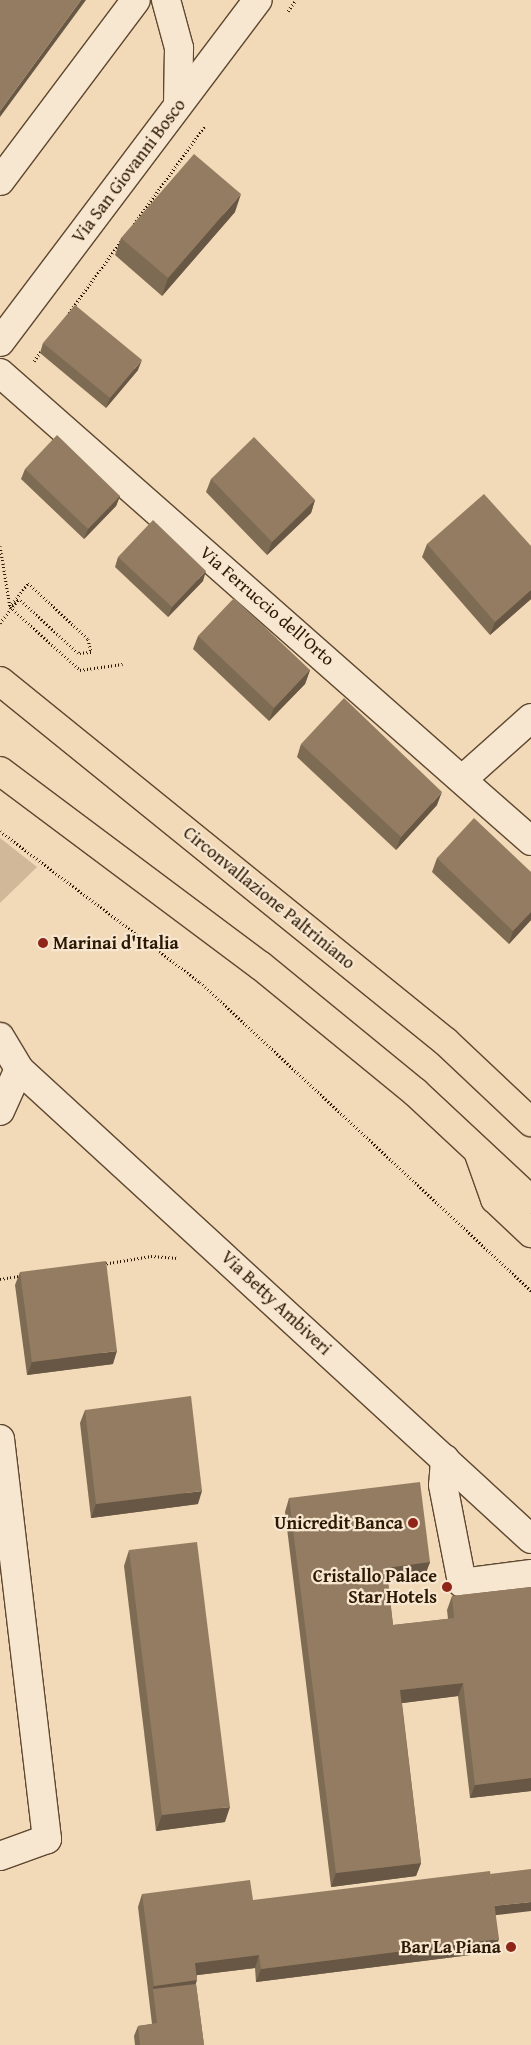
<!DOCTYPE html>
<style>
body{margin:0}
#map{position:relative;width:531px;height:2045px;overflow:hidden;background:#f2d9b7;font-family:"Gentium Book Plus",serif}
div>[style]{position:absolute}
[style*='--x']{left:calc(var(--x)*1px);top:calc(var(--y)*1px);width:calc(var(--w)*1px);rotate:calc(var(--a)*1deg)}
.green>*{inset:0;background:#d0b898}
.path>*{height:3px;margin-top:-1.5px;transform-origin:0;background:repeating-linear-gradient(90deg,#2c1803 0 1px,transparent 0 3.5px)}
.roads{filter:drop-shadow(1px 0 #5e4830) drop-shadow(-1px 0 #5e4830) drop-shadow(0 1px #5e4830) drop-shadow(0 -1px #5e4830)}
.minor>*{height:28px;margin:-14px;padding:0 14px;transform-origin:14px;border-radius:14px;background:#f7e6d0}
.highway>*{height:28px;margin:-14px;padding:0 14px;transform-origin:14px;border-radius:14px;background:#f2d9b7}
.path-bridge>*{height:3px;margin-top:-1.5px;transform-origin:0;background:repeating-linear-gradient(90deg,#2c1803 0 1px,transparent 0 3.5px)}
.wall>*{inset:0;background:#7e6b53}
.shaded-wall>*{inset:0;background:#675744}
.building>*{inset:0;background:#937c61}
.dots>*{width:14px;height:14px;translate:-50% -50%;box-sizing:border-box;border:2px solid #f7e6d0;border-radius:50%}
span{translate:-50% -50%;white-space:nowrap;text-align:center;line-height:1.15;-webkit-text-stroke:4.5px #f7e6d0;paint-order:stroke}
.street-label{font-size:18px;color:#2c1803}
.poi-label{font-size:18px;color:#2c1803;font-weight:700}
.left{translate:0 -50%;text-align:left}
.right{translate:-100% -50%;text-align:right}
</style>
<div id="map">
<div class="green">
<div style="clip-path:polygon(0 838px,37px 867px,0 903px)"></div>
</div>
<div class="path">
<div style="--x:288;--y:11;--w:14;--a:-54"></div>
<div style="--x:134;--y:224;--w:121;--a:-54.1"></div>
<div style="--x:69;--y:313;--w:89;--a:-54.2"></div>
<div style="--x:34;--y:361;--w:14;--a:-54"></div>
<div style="--x:0;--y:546;--w:62;--a:80.7"></div>
<div style="--x:10;--y:607;--w:94;--a:42"></div>
<div style="--x:80;--y:670;--w:43;--a:-7.9"></div>
<div style="--x:10;--y:607;--w:30;--a:-53"></div>
<div style="--x:28;--y:583;--w:82;--a:43"></div>
<div style="--x:88;--y:639;--w:13;--a:77"></div>
<div style="--x:91;--y:652;--w:13;--a:176"></div>
<div style="--x:78;--y:653;--w:80;--a:-137.5"></div>
<div style="--x:0;--y:831;--w:251;--a:37.1"></div>
<div style="--x:200;--y:982;--w:453;--a:43"></div>
<div style="--x:103;--y:1264;--w:49;--a:-9.5"></div>
<div style="--x:151;--y:1256;--w:28;--a:4"></div>
<div style="--x:0;--y:1279;--w:20;--a:-9"></div>
</div>
<div class="roads">
<div class="minor">
<div style="--x:166;--y:0;--w:50;--a:74.8"></div>
<div style="--x:179;--y:48;--w:57;--a:91"></div>
<div style="--x:0;--y:181;--w:226;--a:-53.1"></div>
<div style="--x:0;--y:342;--w:428;--a:-53"></div>
<div style="--x:0;--y:373;--w:708;--a:41.39"></div>
<div style="--x:464;--y:778;--w:90;--a:-41.8"></div>
<div style="--x:0;--y:1037;--w:37;--a:59"></div>
<div style="--x:19;--y:1069;--w:695;--a:42.55"></div>
<div style="--x:0;--y:1111;--w:46;--a:-65.7"></div>
<div style="--x:0;--y:1439;--w:403;--a:83.3"></div>
<div style="--x:47;--y:1839;--w:50;--a:160.1"></div>
<div style="--x:445;--y:1459;--w:26;--a:94"></div>
<div style="--x:443;--y:1485;--w:100;--a:79"></div>
<div style="--x:462;--y:1583;--w:70;--a:-7.4"></div>
</div>
<div class="highway">
<div style="--x:0;--y:681;--w:574;--a:38.99"></div>
<div style="--x:446;--y:1042;--w:117;--a:43.3"></div>
<div style="--x:0;--y:771;--w:326;--a:36.8"></div>
<div style="--x:261;--y:966;--w:199;--a:39.3"></div>
<div style="--x:415;--y:1092;--w:158;--a:43"></div>
<div style="--x:479;--y:1154;--w:48;--a:70.4"></div>
<div style="--x:495;--y:1199;--w:50;--a:43.4"></div>
</div>
</div>
<div class="path-bridge">
<div style="--x:0;--y:623;--w:31;--a:-52"></div>
</div>
<div class="wall">
<div style="clip-path:polygon(235px 212px,162px 296px,115px 255px,121px 238px)"></div>
<div style="clip-path:polygon(43px 343px,138px 370px,106px 408px,40px 353px)"></div>
<div style="clip-path:polygon(25px 469px,120px 496px,116px 506px,84px 539px,21px 479px)"></div>
<div style="clip-path:polygon(211px 479px,315px 500px,311px 513px,267px 555px,206px 492px)"></div>
<div style="clip-path:polygon(427px 544px,531px 546px,531px 599px,490px 635px,422px 557px)"></div>
<div style="clip-path:polygon(118px 557px,203px 581px,168px 617px,115px 567px)"></div>
<div style="clip-path:polygon(198px 636px,310px 670px,305px 684px,269px 721px,193px 649px)"></div>
<div style="clip-path:polygon(301px 744px,437px 805px,396px 850px,297px 757px)"></div>
<div style="clip-path:polygon(437px 858px,531px 872px,531px 920px,509px 944px,432px 872px)"></div>
<div style="clip-path:polygon(20px 1272px,113px 1364px,27px 1375px,15px 1285px)"></div>
<div style="clip-path:polygon(85px 1410px,198px 1504px,91px 1518px,80px 1423px)"></div>
<div style="clip-path:polygon(289px 1498px,430px 1562px,425px 1575px,388px 1580px,393px 1625px,448px 1619px,447px 1610px,452px 1596px,531px 1587px,531px 1791px,470px 1798px,458px 1696px,402px 1703px,421px 1863px,416px 1876px,331px 1887px,285px 1512px)"></div>
<div style="clip-path:polygon(129px 1550px,225px 1822px,156px 1831px,124px 1566px)"></div>
<div style="clip-path:polygon(142px 1894px,253px 1900px,496px 1916px,494px 1952px,256px 1982px,255px 1968px,197px 1975px,196px 1984px,204px 2045px,135px 2045px,134px 2036px,138px 2026px,152px 2024px,138px 1907px)"></div>
</div>
<div class="shaded-wall">
<div style="clip-path:polygon(81px 0,86px 0,0 117px,0 111px)"></div>
<div style="clip-path:polygon(241px 194px,235px 212px,162px 296px,168px 278px)"></div>
<div style="clip-path:polygon(142px 360px,138px 370px,106px 408px,110px 398px)"></div>
<div style="clip-path:polygon(120px 496px,116px 506px,84px 539px,88px 529px)"></div>
<div style="clip-path:polygon(315px 500px,311px 513px,267px 555px,272px 542px)"></div>
<div style="clip-path:polygon(206px 571px,203px 581px,168px 617px,172px 607px)"></div>
<div style="clip-path:polygon(531px 590px,531px 599px,490px 635px,495px 622px)"></div>
<div style="clip-path:polygon(310px 670px,305px 684px,269px 721px,274px 708px)"></div>
<div style="clip-path:polygon(442px 792px,437px 805px,396px 850px,401px 837px)"></div>
<div style="clip-path:polygon(531px 912px,531px 920px,509px 944px,513px 931px)"></div>
<div style="clip-path:polygon(117px 1351px,113px 1364px,27px 1375px,32px 1362px)"></div>
<div style="clip-path:polygon(202px 1491px,198px 1504px,91px 1518px,96px 1504px)"></div>
<div style="clip-path:polygon(430px 1562px,425px 1575px,381px 1581px,386px 1568px)"></div>
<div style="clip-path:polygon(463px 1683px,458px 1696px,395px 1704px,400px 1690px)"></div>
<div style="clip-path:polygon(531px 1778px,531px 1791px,470px 1798px,475px 1785px)"></div>
<div style="clip-path:polygon(230px 1807px,225px 1822px,156px 1831px,162px 1815px)"></div>
<div style="clip-path:polygon(421px 1863px,416px 1876px,331px 1887px,336px 1873px)"></div>
<div style="clip-path:polygon(531px 1902px,531px 1911px,489px 1916px,492px 1906px)"></div>
<div style="clip-path:polygon(499px 1939px,494px 1952px,256px 1982px,261px 1969px)"></div>
<div style="clip-path:polygon(259px 1955px,255px 1968px,190px 1976px,195px 1963px)"></div>
<div style="clip-path:polygon(197px 1980px,192px 1993px,153px 1989px,154px 1986px)"></div>
</div>
<div class="building">
<div style="clip-path:polygon(0 0,81px 0,0 111px)"></div>
<div style="clip-path:polygon(194px 154px,241px 194px,168px 278px,121px 238px)"></div>
<div style="clip-path:polygon(75px 305px,142px 360px,110px 398px,43px 343px)"></div>
<div style="clip-path:polygon(57px 435px,120px 496px,88px 529px,25px 469px)"></div>
<div style="clip-path:polygon(254px 437px,315px 500px,272px 542px,211px 479px)"></div>
<div style="clip-path:polygon(484px 494px,531px 546px,531px 590px,495px 622px,427px 544px)"></div>
<div style="clip-path:polygon(153px 520px,206px 571px,172px 607px,118px 557px)"></div>
<div style="clip-path:polygon(234px 598px,310px 670px,274px 708px,198px 636px)"></div>
<div style="clip-path:polygon(344px 698px,442px 792px,401px 837px,301px 744px)"></div>
<div style="clip-path:polygon(474px 818px,531px 872px,531px 912px,513px 931px,437px 858px)"></div>
<div style="clip-path:polygon(106px 1261px,117px 1351px,32px 1362px,20px 1272px)"></div>
<div style="clip-path:polygon(191px 1396px,202px 1491px,96px 1504px,85px 1410px)"></div>
<div style="clip-path:polygon(420px 1482px,430px 1562px,386px 1568px,393px 1625px,454px 1618px,452px 1596px,531px 1587px,531px 1778px,475px 1785px,463px 1683px,400px 1690px,421px 1863px,336px 1873px,289px 1498px)"></div>
<div style="clip-path:polygon(197px 1542px,230px 1807px,162px 1815px,129px 1550px)"></div>
<div style="clip-path:polygon(531px 1869px,531px 1902px,494px 1906px,490px 1874px)"></div>
<div style="clip-path:polygon(490px 1871px,499px 1939px,261px 1969px,259px 1955px,195px 1963px,197px 1980px,154px 1986px,142px 1894px,250px 1880px,253px 1900px)"></div>
<div style="clip-path:polygon(196px 1984px,204px 2045px,140px 2045px,138px 2026px,157px 2023px,153px 1989px)"></div>
</div>
<div class="dots">
<div style="left:43px;top:943px;background:#8f2418"></div>
<div style="left:413px;top:1523px;background:#8f2418"></div>
<div style="left:447px;top:1587px;background:#8f2418"></div>
<div style="left:511px;top:1947px;background:#8f2418"></div>
</div>
<div class="street-label">
<span style="left:129px;top:171px;rotate:-53deg">Via San Giovanni Bosco</span>
<span style="left:267px;top:606px;rotate:41deg">Via Ferruccio dell'Orto</span>
<span style="left:269px;top:898px;rotate:39deg">Circonvallazione Paltriniano</span>
<span style="left:276px;top:1303px;rotate:43deg">Via Betty Ambiveri</span>
</div>
<div class="poi-label">
<span class="left" style="left:53px;top:943px">Marinai d'Italia</span>
<span class="right" style="left:403px;top:1523px">Unicredit Banca</span>
<span class="right" style="left:437px;top:1587px">Cristallo Palace<br>Star Hotels</span>
<span class="right" style="left:501px;top:1947px">Bar La Piana</span>
</div>
</div>
